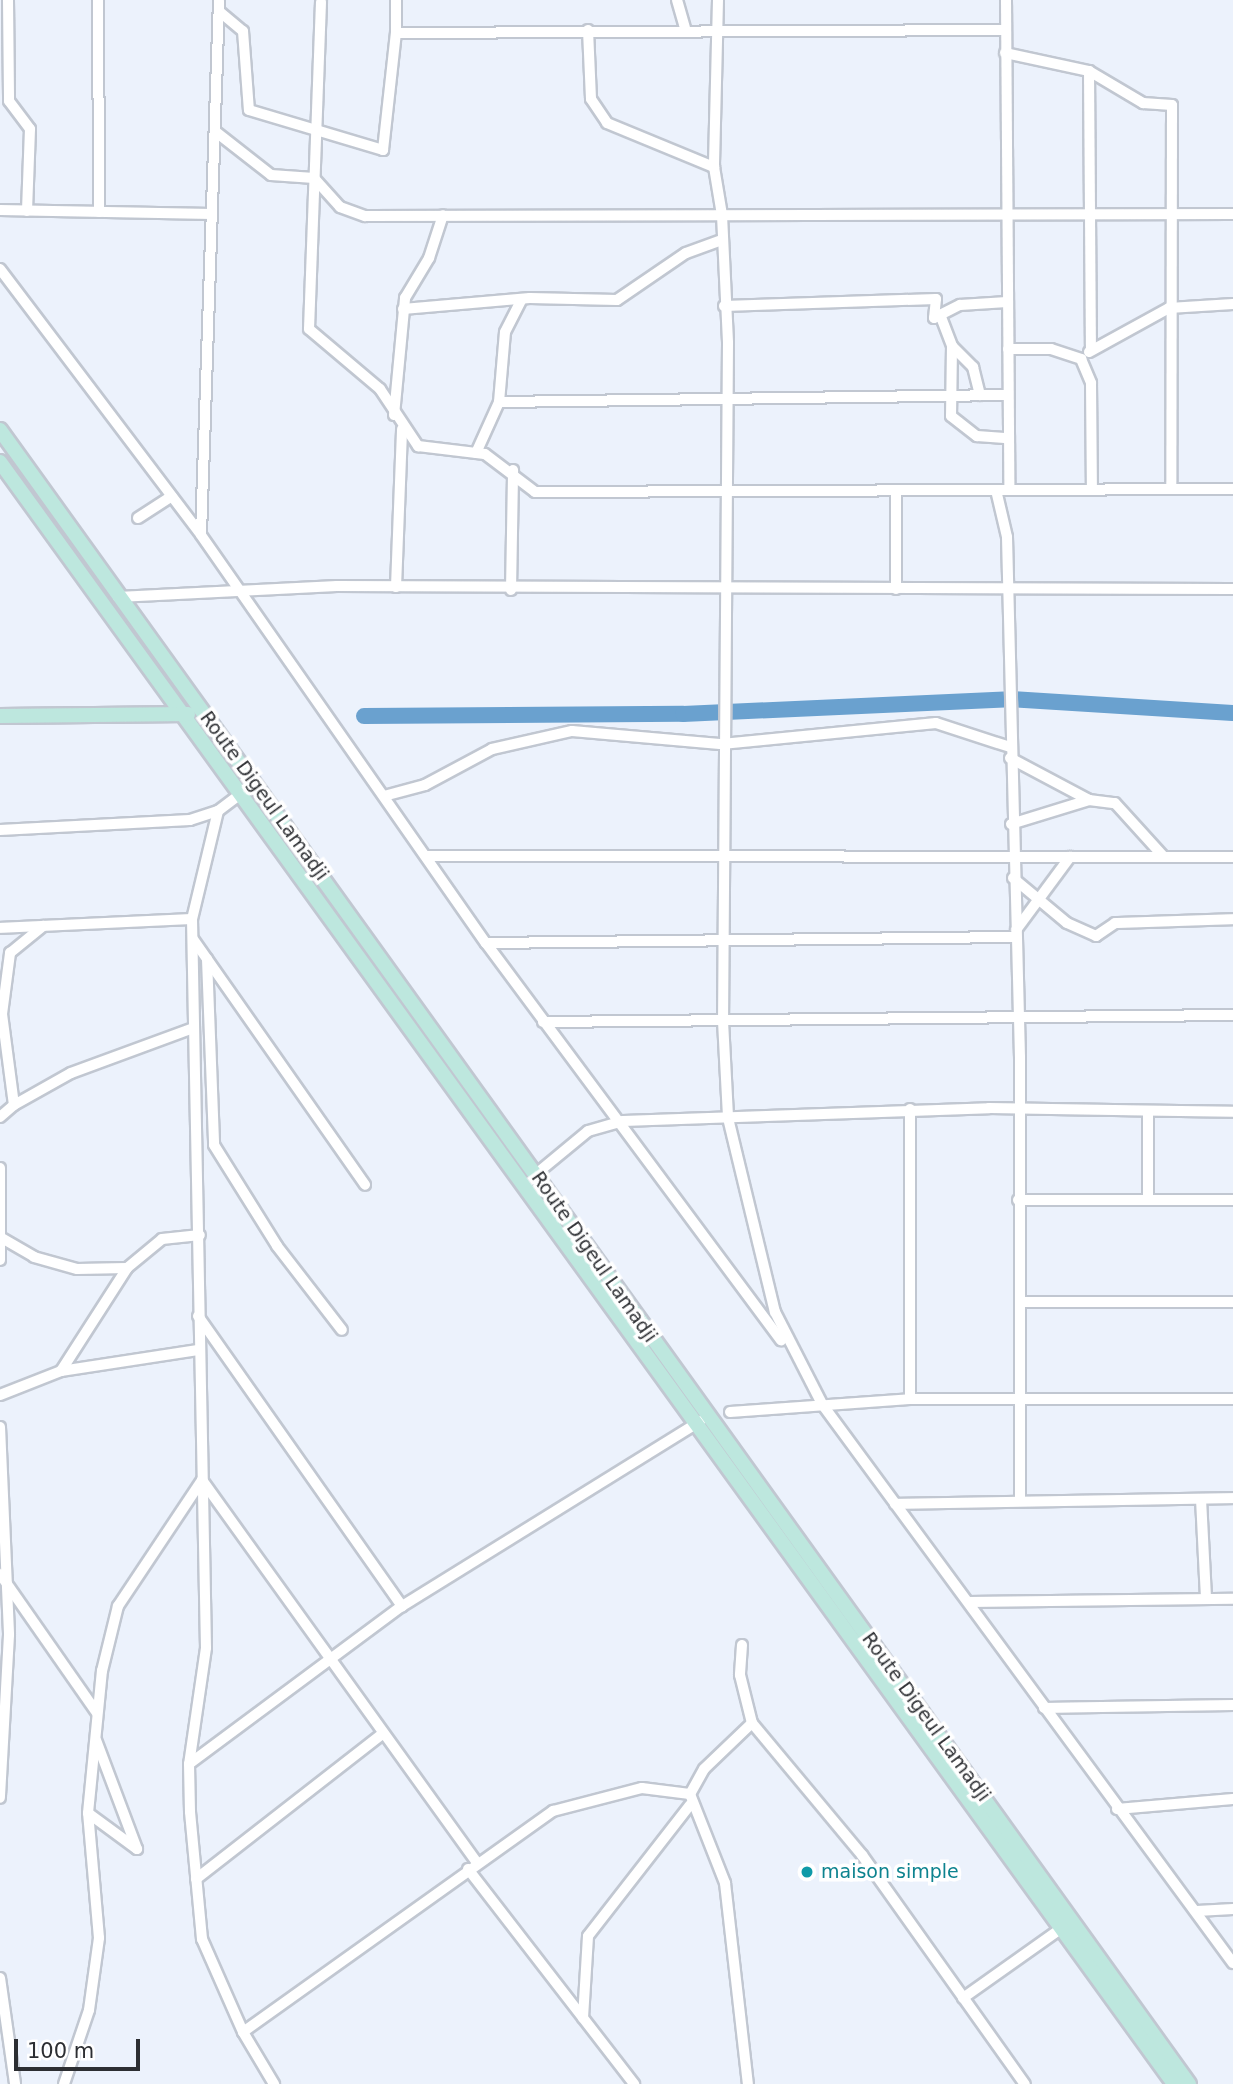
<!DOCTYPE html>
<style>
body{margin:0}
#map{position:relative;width:1233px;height:2084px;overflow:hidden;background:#ecf2fc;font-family:"DejaVu Sans",sans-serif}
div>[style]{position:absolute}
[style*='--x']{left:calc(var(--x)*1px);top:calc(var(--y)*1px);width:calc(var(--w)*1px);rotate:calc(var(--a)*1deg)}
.river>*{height:16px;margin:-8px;padding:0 8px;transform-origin:8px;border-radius:8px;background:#6aa1cf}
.roads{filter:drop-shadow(2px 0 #c1c7d1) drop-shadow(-2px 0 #c1c7d1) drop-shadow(0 2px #c1c7d1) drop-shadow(0 -2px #c1c7d1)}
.minor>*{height:10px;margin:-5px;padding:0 5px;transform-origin:5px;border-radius:5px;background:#fff}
.secondary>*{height:14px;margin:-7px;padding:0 7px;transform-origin:7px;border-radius:7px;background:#bde7de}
.dots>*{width:19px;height:19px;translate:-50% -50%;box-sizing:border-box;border:4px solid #fff;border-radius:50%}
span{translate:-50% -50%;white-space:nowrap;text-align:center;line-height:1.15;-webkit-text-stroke:7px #fff;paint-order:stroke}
.street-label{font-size:19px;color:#2c2e32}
.culture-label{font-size:19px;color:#0d838f}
.left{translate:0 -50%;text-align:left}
.scale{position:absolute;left:14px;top:2039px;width:126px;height:32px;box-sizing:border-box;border:4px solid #2c2e32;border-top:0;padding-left:9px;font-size:21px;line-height:24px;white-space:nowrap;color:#2c2e32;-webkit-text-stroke:5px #fff;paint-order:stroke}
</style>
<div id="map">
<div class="river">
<div style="--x:364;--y:716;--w:319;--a:-0.4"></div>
<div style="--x:683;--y:714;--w:327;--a:-2.6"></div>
<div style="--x:1010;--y:699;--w:223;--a:3.6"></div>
</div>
<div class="roads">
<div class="minor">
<div style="--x:8;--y:0;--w:101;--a:89.4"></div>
<div style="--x:9;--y:101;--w:35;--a:53"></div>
<div style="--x:30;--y:129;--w:82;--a:92.1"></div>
<div style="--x:98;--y:0;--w:212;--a:89.7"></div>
<div style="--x:677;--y:0;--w:29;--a:74"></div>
<div style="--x:718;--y:0;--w:167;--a:91.4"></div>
<div style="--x:714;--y:167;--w:49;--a:80.5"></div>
<div style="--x:722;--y:215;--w:128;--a:87.3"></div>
<div style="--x:728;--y:343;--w:678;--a:90.42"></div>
<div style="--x:723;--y:1021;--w:97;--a:87"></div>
<div style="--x:728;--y:1118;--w:200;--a:76.4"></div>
<div style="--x:775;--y:1312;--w:103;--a:62.9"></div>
<div style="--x:822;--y:1404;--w:694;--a:53.68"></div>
<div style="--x:1006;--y:0;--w:490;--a:89.6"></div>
<div style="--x:321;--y:2;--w:327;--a:92.1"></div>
<div style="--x:309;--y:329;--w:93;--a:40.2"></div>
<div style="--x:380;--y:389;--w:69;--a:56.3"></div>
<div style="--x:418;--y:446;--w:67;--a:6.8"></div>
<div style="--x:485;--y:454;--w:63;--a:37.2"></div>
<div style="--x:535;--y:492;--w:698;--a:-0.25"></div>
<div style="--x:220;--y:12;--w:30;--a:40"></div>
<div style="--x:243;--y:31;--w:79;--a:85.7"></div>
<div style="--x:249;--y:110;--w:140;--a:16.6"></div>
<div style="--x:383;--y:150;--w:118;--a:-83.7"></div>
<div style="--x:396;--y:33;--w:609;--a:-0.28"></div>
<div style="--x:588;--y:30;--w:69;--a:87.5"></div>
<div style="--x:591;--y:99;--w:29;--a:56"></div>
<div style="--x:607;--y:123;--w:116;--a:22.4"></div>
<div style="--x:396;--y:33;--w:33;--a:-90"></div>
<div style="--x:1005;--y:53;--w:86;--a:12.1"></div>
<div style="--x:1089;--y:71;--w:279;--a:89.6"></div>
<div style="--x:1089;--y:71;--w:63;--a:30.7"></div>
<div style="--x:1143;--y:103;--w:29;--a:4"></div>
<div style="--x:1172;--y:105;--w:384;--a:90.1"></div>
<div style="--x:216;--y:132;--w:70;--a:38"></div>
<div style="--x:271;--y:175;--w:43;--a:4"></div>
<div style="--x:314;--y:178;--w:39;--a:48"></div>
<div style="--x:340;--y:207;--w:27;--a:20"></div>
<div style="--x:365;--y:216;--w:868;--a:-0.13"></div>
<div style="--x:0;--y:210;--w:212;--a:1.1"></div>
<div style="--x:0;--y:269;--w:333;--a:52.9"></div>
<div style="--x:201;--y:535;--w:498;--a:55.1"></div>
<div style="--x:486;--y:943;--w:495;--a:53.4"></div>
<div style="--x:724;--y:306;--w:212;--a:-1.9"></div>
<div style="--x:936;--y:299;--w:19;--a:96"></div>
<div style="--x:934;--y:318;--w:29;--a:-27"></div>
<div style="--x:960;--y:305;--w:47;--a:-3.7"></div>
<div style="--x:403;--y:309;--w:127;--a:-5"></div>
<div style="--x:530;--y:298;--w:87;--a:1.3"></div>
<div style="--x:617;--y:300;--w:83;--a:-34.3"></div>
<div style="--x:686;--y:253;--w:38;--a:-20"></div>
<div style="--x:941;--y:317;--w:31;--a:69"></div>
<div style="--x:952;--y:346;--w:30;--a:45"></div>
<div style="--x:973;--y:367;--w:29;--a:76"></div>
<div style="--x:952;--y:346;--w:70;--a:90.8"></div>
<div style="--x:951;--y:416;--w:33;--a:38"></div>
<div style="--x:977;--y:436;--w:31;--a:4"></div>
<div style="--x:1008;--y:349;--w:43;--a:0"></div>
<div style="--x:1051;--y:349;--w:32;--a:18"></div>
<div style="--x:1081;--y:359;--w:26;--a:67"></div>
<div style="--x:1091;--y:383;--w:106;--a:89.5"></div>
<div style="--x:1089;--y:352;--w:91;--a:-28.8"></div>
<div style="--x:1169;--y:308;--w:64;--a:-3.6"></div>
<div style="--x:499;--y:402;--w:70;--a:-85.1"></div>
<div style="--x:505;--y:332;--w:36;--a:-63"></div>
<div style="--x:394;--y:415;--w:118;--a:-84.6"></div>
<div style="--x:405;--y:298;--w:47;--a:-59"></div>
<div style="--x:429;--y:258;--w:45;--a:-72"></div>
<div style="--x:476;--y:453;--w:56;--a:-65.7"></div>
<div style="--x:499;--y:402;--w:509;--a:-0.79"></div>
<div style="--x:996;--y:490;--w:48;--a:76.8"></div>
<div style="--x:1007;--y:537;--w:520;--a:88.57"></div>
<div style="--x:1020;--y:1057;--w:444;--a:90"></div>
<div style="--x:896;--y:491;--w:98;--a:90"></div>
<div style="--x:138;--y:518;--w:40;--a:-32.9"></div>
<div style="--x:201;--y:534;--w:534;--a:-88.07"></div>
<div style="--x:396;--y:587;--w:158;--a:-87.8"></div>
<div style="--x:511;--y:590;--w:120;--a:-89"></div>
<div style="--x:118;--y:597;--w:219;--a:-2.9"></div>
<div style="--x:337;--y:586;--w:896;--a:0.19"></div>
<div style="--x:1010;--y:758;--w:89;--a:28"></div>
<div style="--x:1089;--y:800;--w:26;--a:7"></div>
<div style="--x:1115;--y:803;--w:73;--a:47.8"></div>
<div style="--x:384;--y:796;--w:42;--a:-15"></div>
<div style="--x:425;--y:785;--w:76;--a:-28.2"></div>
<div style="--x:492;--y:749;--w:82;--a:-12.7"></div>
<div style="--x:572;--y:731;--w:151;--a:5"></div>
<div style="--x:722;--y:744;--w:215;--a:-5.6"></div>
<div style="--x:936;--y:723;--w:78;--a:18"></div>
<div style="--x:218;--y:811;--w:111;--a:103.5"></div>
<div style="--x:192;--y:919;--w:729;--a:88.9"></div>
<div style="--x:206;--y:1648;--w:117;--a:98.3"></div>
<div style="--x:189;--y:1764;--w:48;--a:88.8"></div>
<div style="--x:190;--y:1812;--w:128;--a:84.6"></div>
<div style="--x:202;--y:1939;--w:102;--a:66.2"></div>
<div style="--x:243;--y:2032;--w:61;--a:59.2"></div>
<div style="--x:1011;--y:824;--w:82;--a:-17.1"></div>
<div style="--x:0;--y:830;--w:190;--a:-3"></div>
<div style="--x:190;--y:820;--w:29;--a:-18"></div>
<div style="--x:218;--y:811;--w:46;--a:-37.1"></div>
<div style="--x:427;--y:856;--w:806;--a:0.07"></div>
<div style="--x:1013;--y:878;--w:70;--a:39.8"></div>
<div style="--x:1067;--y:923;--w:32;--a:24"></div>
<div style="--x:1096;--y:936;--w:23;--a:-34"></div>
<div style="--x:1115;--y:923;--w:118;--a:-1.9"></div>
<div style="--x:0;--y:928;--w:192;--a:-2.7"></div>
<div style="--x:1016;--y:930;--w:91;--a:-53.5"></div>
<div style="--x:193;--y:939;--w:300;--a:55"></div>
<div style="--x:486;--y:943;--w:530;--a:-0.65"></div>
<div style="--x:207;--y:959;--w:186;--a:87.8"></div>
<div style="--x:214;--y:1145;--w:119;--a:58"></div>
<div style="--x:277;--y:1246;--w:106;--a:52.3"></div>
<div style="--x:543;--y:1022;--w:690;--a:-0.58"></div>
<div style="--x:14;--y:1105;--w:65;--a:-29.3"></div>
<div style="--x:71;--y:1073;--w:130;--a:-20.2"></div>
<div style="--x:910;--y:1109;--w:290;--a:90"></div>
<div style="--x:1148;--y:1111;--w:88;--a:90"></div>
<div style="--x:0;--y:1117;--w:18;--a:-41"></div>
<div style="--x:14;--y:1105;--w:92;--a:-97.5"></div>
<div style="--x:2;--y:1014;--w:62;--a:-82.5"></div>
<div style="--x:10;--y:953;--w:43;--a:-39.3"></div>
<div style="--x:0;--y:1168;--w:92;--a:90"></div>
<div style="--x:536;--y:1174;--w:67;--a:-39.6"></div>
<div style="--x:588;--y:1131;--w:36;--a:-16"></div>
<div style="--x:623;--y:1121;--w:366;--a:-2"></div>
<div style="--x:989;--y:1108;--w:244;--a:0.9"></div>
<div style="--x:1018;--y:1200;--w:215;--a:0"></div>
<div style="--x:0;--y:1237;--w:39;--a:30"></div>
<div style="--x:34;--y:1257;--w:45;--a:15.6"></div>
<div style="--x:77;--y:1269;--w:50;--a:-1.1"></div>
<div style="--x:1021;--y:1302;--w:212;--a:0"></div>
<div style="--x:198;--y:1316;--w:355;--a:54.9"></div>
<div style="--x:61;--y:1371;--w:122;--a:-57.3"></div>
<div style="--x:127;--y:1268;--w:45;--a:-39.6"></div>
<div style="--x:162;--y:1239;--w:38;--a:-6"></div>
<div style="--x:0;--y:1395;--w:66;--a:-21.5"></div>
<div style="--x:61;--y:1371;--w:140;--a:-8.7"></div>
<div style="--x:730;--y:1412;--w:180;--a:-4.1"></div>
<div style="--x:910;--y:1399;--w:323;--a:0"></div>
<div style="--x:0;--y:1427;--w:208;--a:87.5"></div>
<div style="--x:9;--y:1635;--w:163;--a:93.2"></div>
<div style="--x:1201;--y:1499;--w:99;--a:87.1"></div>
<div style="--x:895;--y:1504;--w:338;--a:-1"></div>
<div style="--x:0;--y:1574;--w:169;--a:55.1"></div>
<div style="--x:969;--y:1602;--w:264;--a:-0.7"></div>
<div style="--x:742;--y:1645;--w:30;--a:94"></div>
<div style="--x:740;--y:1675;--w:49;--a:76"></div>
<div style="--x:752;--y:1723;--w:66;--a:136.2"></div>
<div style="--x:704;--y:1769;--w:29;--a:119"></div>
<div style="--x:690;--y:1794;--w:96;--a:68.5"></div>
<div style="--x:725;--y:1883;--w:202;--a:83.5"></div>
<div style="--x:1044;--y:1708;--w:189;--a:-0.9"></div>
<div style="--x:752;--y:1723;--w:172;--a:50.2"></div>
<div style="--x:862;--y:1855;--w:281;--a:54.6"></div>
<div style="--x:189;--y:1764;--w:265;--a:-36.6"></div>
<div style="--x:402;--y:1606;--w:351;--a:-31.8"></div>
<div style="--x:1117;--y:1809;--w:116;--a:-4.9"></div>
<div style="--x:88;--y:1813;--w:61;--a:36.3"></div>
<div style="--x:137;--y:1849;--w:116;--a:-110.6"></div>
<div style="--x:468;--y:1869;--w:272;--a:52.3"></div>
<div style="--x:196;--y:1879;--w:234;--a:-37.9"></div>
<div style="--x:1197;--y:1911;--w:36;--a:-3"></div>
<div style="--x:0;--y:1978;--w:107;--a:81.9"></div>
<div style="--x:963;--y:1998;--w:126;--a:-35.3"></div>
<div style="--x:583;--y:2018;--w:82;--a:-86.5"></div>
<div style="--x:588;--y:1936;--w:166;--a:-52.1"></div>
<div style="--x:243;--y:2032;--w:381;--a:-35.5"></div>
<div style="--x:553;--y:1811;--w:92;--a:-14.5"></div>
<div style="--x:642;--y:1788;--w:48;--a:7.1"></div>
<div style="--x:64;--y:2084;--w:78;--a:-71.3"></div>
<div style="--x:89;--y:2010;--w:73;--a:-82.1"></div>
<div style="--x:99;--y:1938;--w:125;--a:-95"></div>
<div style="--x:88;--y:1813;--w:143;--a:-84.4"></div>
<div style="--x:102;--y:1671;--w:67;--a:-76.2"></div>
<div style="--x:118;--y:1606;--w:151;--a:-56.3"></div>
<div style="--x:202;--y:1480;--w:470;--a:54.3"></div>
</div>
<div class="secondary">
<div style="--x:0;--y:430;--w:2037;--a:54.29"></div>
<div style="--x:0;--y:462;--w:2002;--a:54.1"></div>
<div style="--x:0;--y:716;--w:188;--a:-0.6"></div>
</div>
</div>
<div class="dots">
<div style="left:807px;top:1872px;background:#0f9aa8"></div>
</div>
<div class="street-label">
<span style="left:264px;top:796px;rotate:54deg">Route Digeul Lamadji</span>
<span style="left:594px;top:1257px;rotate:55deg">Route Digeul Lamadji</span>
<span style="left:926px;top:1717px;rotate:54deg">Route Digeul Lamadji</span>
</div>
<div class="culture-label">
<span class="left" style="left:821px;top:1872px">maison simple</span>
</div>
<div class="scale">100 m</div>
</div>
